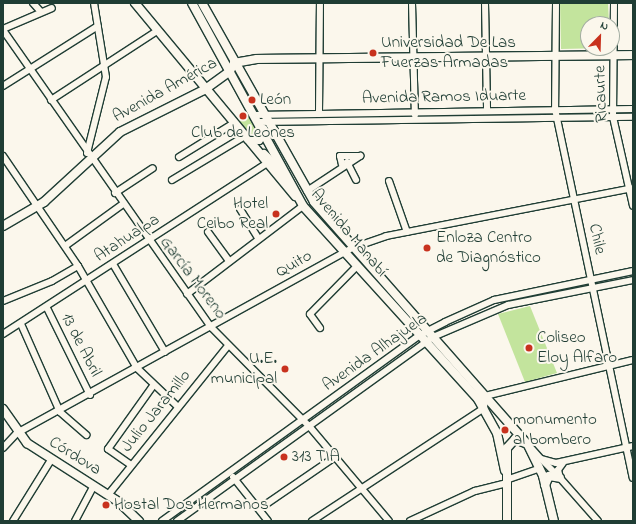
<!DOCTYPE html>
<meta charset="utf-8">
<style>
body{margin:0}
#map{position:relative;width:636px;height:524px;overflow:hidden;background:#fbf7ec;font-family:"Indie Flower",sans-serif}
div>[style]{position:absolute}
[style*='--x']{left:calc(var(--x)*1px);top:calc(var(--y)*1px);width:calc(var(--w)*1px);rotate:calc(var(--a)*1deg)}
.green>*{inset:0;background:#c3e49d}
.roads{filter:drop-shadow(1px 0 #1f3d34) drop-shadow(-1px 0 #1f3d34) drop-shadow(0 1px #1f3d34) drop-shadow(0 -1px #1f3d34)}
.street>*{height:6px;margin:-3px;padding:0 3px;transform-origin:3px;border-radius:3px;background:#fbf7ec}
.secondary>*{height:8px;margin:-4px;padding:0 4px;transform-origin:4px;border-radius:4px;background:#fbf7ec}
.dots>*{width:11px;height:11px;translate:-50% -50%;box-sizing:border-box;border:2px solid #fbf7ec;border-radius:50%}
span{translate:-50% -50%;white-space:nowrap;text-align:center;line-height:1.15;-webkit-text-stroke:4px #fbf7ec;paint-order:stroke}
.poi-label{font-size:17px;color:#1f3d34}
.left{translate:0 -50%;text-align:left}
.right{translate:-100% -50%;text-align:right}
.street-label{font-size:17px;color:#1f3d34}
.frame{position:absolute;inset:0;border:4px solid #1f3d34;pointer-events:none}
.north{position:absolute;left:580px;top:16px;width:40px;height:40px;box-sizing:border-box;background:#fbf7ec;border:1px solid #a3ada2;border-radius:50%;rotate:23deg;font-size:11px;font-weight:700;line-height:16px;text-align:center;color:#1f3d34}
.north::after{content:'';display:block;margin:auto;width:14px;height:18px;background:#c8321e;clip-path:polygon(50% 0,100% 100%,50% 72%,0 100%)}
</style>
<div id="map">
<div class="green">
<div style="clip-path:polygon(560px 3px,608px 3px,609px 24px,588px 24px,588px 48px,607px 48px,561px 49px)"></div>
<div style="clip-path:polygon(249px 112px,261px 135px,252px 138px,237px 120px)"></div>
<div style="clip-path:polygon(530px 306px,557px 373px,525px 382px,498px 314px)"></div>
</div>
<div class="roads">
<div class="street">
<div style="--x:33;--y:3;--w:12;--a:48"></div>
<div style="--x:412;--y:3;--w:112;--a:88.5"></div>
<div style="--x:485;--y:3;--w:107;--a:88.9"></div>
<div style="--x:556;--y:3;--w:106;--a:90.5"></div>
<div style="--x:555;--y:109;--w:377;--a:78.1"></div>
<div style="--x:614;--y:3;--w:114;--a:90.5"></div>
<div style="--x:613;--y:117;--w:91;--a:77.3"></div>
<div style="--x:3;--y:29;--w:53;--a:-23.2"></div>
<div style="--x:3;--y:30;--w:363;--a:55"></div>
<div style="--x:211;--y:327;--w:139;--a:45.3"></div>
<div style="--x:309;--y:426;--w:124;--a:49.9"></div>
<div style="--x:3;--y:86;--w:112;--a:-32.3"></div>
<div style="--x:51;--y:100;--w:126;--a:-33.1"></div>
<div style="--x:319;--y:113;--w:110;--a:-89.5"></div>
<div style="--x:255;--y:115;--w:378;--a:-0.9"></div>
<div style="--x:259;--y:122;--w:374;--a:-0.8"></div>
<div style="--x:87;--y:153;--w:78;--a:-76"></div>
<div style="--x:106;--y:77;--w:75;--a:-99.2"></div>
<div style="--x:3;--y:156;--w:133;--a:55.7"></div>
<div style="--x:78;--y:266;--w:118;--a:60"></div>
<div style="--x:137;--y:368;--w:55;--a:43.5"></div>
<div style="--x:179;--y:157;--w:65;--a:-31.7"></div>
<div style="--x:347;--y:162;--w:20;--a:63"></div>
<div style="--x:172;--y:180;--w:85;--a:-31.1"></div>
<div style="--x:389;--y:181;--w:54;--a:70.6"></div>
<div style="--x:307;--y:191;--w:64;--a:-33.4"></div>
<div style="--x:360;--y:156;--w:20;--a:180"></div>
<div style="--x:340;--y:156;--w:9;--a:77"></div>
<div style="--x:115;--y:193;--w:45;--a:-33.3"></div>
<div style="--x:240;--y:209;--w:34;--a:58"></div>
<div style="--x:208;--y:232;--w:36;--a:54"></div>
<div style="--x:65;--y:246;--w:72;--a:-35.9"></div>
<div style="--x:113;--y:264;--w:102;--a:59.4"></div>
<div style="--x:187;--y:294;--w:146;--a:-37.2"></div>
<div style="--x:3;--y:301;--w:53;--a:-22.2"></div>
<div style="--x:52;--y:281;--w:30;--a:-30"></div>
<div style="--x:47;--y:308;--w:97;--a:63.7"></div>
<div style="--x:21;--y:324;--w:96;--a:66.1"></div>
<div style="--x:60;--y:412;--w:35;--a:41"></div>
<div style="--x:320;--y:328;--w:17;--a:-126"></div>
<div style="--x:310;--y:314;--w:66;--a:-45.6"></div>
<div style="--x:3;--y:334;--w:313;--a:-32.9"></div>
<div style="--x:3;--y:448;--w:21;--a:-47"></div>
<div style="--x:17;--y:433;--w:383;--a:-28.9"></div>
<div style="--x:352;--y:248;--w:36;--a:-19"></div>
<div style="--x:386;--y:236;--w:252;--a:-11"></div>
<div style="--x:532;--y:449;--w:13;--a:48"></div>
<div style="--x:541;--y:459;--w:16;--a:15"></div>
<div style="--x:556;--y:463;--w:79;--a:-12.4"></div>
<div style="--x:544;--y:462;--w:21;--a:45"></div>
<div style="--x:563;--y:463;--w:9;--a:126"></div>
<div style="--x:558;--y:470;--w:8;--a:76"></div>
<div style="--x:560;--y:478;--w:57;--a:48.5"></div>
<div style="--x:131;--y:465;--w:28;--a:-145"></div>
<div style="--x:108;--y:449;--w:77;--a:-54.5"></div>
<div style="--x:233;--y:477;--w:56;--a:51.5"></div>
<div style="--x:506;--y:480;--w:36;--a:-19"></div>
<div style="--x:108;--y:495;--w:191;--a:-51.2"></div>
<div style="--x:259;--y:509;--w:92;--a:-34.4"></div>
<div style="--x:13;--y:521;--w:72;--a:-58.1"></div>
<div style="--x:75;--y:521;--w:40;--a:-62"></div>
<div style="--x:162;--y:521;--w:318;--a:-35.8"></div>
<div style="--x:420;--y:335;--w:28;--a:-27"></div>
<div style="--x:445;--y:322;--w:54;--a:-24.2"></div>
<div style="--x:494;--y:300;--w:142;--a:-11.8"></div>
<div style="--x:177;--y:521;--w:315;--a:-35.7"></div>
<div style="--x:433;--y:337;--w:82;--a:-23.1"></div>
<div style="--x:508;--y:305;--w:127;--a:-11.3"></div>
<div style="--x:312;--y:521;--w:206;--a:-33.3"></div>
<div style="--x:484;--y:408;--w:12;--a:-85"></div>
<div style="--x:485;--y:396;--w:152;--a:-13.7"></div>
<div style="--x:410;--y:521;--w:72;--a:-24.8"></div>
<div style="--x:475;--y:491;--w:32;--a:-14"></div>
</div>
<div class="secondary">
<div style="--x:135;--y:3;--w:251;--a:50.3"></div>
<div style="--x:192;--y:3;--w:231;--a:61.3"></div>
<div style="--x:303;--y:206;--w:261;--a:47.8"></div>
<div style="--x:478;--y:399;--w:39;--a:61"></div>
<div style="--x:497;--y:433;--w:38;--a:78"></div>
<div style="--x:202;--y:3;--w:228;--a:60.6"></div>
<div style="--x:314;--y:202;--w:324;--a:48.6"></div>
<div style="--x:528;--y:445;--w:34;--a:64"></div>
<div style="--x:543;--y:476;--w:46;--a:76.3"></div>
<div style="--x:248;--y:139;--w:11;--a:5"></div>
<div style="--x:259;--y:140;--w:12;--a:-70"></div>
<div style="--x:264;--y:154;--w:28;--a:45"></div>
<div style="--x:3;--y:226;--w:48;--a:-30.3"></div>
<div style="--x:44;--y:202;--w:103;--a:-42.6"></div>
<div style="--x:120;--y:132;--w:94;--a:-26.6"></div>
<div style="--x:204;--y:90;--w:32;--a:-36"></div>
<div style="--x:230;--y:71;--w:9;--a:-63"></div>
<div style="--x:234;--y:63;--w:23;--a:-10"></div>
<div style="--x:257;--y:59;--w:376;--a:-0.6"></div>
<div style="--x:3;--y:409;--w:42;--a:54.8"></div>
<div style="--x:27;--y:443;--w:109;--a:32.7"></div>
<div style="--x:119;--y:502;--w:28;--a:44"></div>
<div style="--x:545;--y:485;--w:10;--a:-66"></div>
<div style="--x:549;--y:476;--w:11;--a:10"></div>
<div style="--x:507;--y:521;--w:73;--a:-90"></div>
<div style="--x:507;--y:448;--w:12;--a:-48"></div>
<div style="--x:515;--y:439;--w:11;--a:22"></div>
</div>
</div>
<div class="dots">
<div style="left:373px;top:53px;background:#c8321e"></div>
<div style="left:252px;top:100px;background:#c8321e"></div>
<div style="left:243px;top:116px;background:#c8321e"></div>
<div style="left:276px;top:214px;background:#c8321e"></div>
<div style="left:427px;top:248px;background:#c8321e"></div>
<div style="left:529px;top:348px;background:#c8321e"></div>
<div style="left:285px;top:369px;background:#c8321e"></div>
<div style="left:505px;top:430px;background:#c8321e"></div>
<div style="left:284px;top:457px;background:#c8321e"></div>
<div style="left:106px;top:505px;background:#c8321e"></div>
</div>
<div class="poi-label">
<span class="left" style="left:381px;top:53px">Universidad De Las<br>Fuerzas Armadas</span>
<span class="left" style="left:260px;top:100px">León</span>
<span style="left:243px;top:133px">Club de Leones</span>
<span class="right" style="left:268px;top:214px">Hotel<br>Ceibo Real</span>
<span class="left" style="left:436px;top:248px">Enloza Centro<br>de Diagnóstico</span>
<span class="left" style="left:537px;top:348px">Coliseo<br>Eloy Alfaro</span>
<span class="right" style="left:277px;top:369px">U.E.<br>municipal</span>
<span class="left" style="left:513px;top:430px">monumento<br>al bombero</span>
<span class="left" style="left:292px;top:457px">313 TIA</span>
<span class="left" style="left:114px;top:505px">Hostal Dos Hermanos</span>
</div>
<div class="street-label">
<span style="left:165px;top:90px;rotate:-29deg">Avenida América</span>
<span style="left:601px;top:94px;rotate:-92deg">Ricaurte</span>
<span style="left:444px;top:97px;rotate:-1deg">Avenida Ramos Iduarte</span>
<span style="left:349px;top:233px;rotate:50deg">Avenida Manabí</span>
<span style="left:127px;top:238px;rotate:-33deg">Atahualpa</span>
<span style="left:597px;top:239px;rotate:78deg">Chile</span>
<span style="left:294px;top:264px;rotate:-30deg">Quito</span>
<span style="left:193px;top:278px;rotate:53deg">García Moreno</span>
<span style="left:81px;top:345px;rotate:63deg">13 de Abril</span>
<span style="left:375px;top:352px;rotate:-35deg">Avenida Alhajuela</span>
<span style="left:156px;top:411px;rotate:-51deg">Julio Jaramillo</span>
<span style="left:75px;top:456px;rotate:32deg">Córdova</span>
</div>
<div class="frame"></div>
<div class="north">N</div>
</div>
